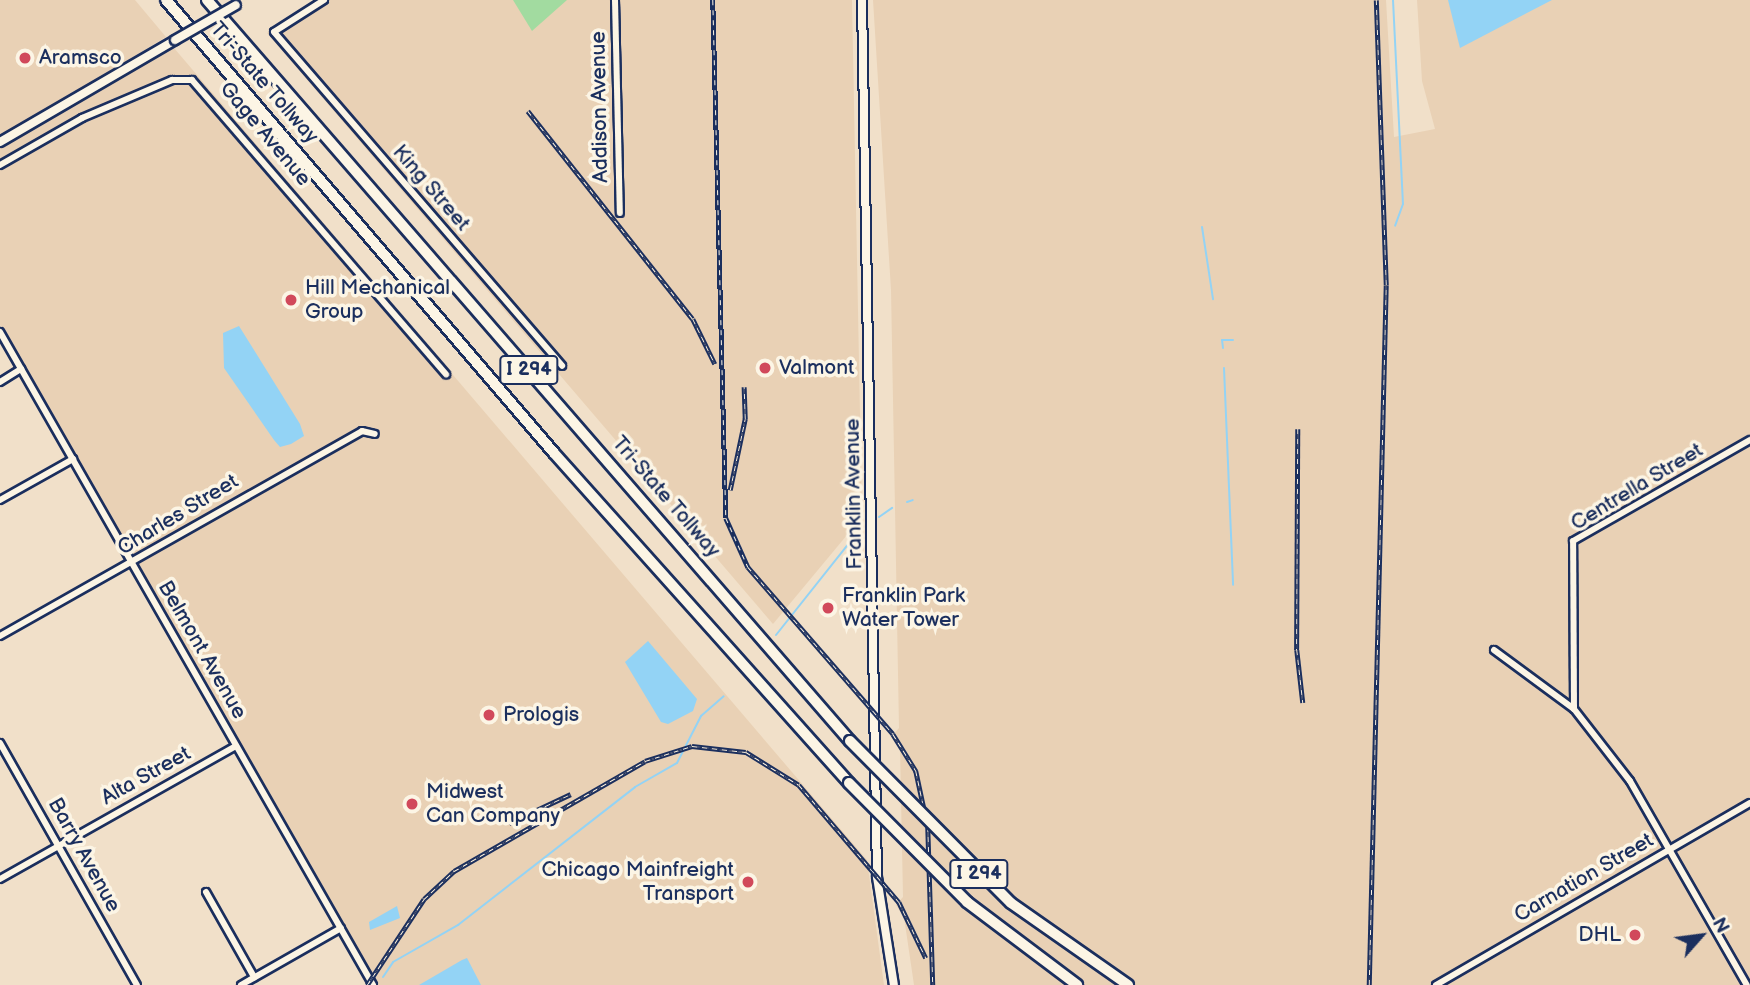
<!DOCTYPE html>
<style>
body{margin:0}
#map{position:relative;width:1750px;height:985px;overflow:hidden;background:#f1e0c9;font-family:"Balsamiq Sans",sans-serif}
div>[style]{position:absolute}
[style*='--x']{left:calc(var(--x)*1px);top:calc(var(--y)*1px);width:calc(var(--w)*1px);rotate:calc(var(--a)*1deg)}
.built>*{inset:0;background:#e9d1b5}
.green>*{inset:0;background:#a2dba0}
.water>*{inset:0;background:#93d3f5}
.stream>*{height:2px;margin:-1px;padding:0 1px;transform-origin:1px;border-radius:1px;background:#93d3f5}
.roads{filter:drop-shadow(2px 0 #1b2f5e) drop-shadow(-2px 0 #1b2f5e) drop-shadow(0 2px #1b2f5e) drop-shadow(0 -2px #1b2f5e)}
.street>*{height:6px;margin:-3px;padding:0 3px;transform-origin:3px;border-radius:3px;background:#fcf5e5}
.secondary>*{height:8px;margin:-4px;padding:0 4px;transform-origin:4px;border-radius:4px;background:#fcf5e5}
.highway>*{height:10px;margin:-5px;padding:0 5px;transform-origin:5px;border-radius:5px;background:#fcf5e5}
.rail>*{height:4.5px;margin-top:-2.25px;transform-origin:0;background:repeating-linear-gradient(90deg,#fcf5e5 0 5px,#1b2f5e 0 10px);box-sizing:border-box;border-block:2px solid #1b2f5e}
.bridges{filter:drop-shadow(2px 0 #1b2f5e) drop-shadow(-2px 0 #1b2f5e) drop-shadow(0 2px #1b2f5e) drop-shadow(0 -2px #1b2f5e)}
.secondary-bridge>*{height:8px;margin:-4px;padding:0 4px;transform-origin:4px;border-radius:4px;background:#fcf5e5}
.highway-bridge>*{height:10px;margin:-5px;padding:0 5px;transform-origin:5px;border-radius:5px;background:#fcf5e5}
.dots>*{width:19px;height:19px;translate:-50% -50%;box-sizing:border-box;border:4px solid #fcf5e5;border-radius:50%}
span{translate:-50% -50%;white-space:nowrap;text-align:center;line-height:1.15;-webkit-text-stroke:7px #fcf5e5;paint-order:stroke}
.shield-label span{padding:2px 5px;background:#fcf5e5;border:2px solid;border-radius:5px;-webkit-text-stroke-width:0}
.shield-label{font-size:19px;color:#1b2f5e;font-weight:700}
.poi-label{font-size:21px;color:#1b2f5e}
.left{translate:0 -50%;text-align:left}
.right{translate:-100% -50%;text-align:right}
.street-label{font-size:21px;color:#1b2f5e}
.north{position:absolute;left:1666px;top:901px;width:70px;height:70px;-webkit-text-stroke:5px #fcf5e5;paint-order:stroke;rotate:62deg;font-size:19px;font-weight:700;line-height:28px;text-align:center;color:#1b2f5e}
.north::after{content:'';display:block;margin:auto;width:24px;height:32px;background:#1b2f5e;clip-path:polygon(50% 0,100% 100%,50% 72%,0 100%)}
</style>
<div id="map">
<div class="built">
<div style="clip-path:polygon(0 0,135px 0,166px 37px,0 137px)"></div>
<div style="clip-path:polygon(322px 0,852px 0,862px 517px,773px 624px,267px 33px)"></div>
<div style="clip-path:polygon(873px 0,1386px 0,1394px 137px,1435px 129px,1422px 81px,1417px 0,1750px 0,1750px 985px,914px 985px,904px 917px,896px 905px,903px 897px,900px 748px,892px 736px,899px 728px,891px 290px)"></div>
<div style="clip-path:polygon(174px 48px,867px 860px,884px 985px,379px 985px,0 325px,0 147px)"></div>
</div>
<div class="green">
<div style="clip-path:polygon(513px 0,567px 0,532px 31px)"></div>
</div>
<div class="water">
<div style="clip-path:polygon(1448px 0,1552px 0,1460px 48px)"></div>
<div style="clip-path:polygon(239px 326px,300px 424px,304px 436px,291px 444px,280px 447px,274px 440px,224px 368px,223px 333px)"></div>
<div style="clip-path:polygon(648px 641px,697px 699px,693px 711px,668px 724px,661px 722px,625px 662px)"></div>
<div style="clip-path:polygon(397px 906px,400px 918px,370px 930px,369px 922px)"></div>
<div style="clip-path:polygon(467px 958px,481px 985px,419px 985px,462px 960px)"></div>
</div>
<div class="stream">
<div style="--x:1393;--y:0;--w:204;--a:87.2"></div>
<div style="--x:1403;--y:204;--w:23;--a:110"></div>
<div style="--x:1202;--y:227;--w:73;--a:81.3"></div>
<div style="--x:1223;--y:348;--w:8;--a:-97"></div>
<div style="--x:1222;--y:340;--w:11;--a:0"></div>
<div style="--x:1224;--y:368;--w:217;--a:87.6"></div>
<div style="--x:907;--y:502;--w:6;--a:-18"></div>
<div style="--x:879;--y:517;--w:16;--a:-35"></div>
<div style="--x:776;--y:635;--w:132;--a:-51.5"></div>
<div style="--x:383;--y:977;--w:18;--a:-56"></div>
<div style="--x:393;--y:962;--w:75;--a:-29.6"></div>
<div style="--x:458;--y:925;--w:224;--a:-37.9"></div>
<div style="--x:635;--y:787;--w:48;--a:-29.7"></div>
<div style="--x:677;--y:763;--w:53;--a:-62.9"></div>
<div style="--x:701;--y:716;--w:30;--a:-41"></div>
</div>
<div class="roads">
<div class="street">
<div style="--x:324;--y:0;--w:59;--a:147.4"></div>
<div style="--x:274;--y:32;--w:441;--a:49.2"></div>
<div style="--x:615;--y:0;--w:213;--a:88.7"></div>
<div style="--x:0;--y:165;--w:95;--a:-29.8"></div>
<div style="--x:82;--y:118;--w:98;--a:-22.9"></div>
<div style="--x:172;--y:80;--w:20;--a:0"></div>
<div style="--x:192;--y:80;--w:389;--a:49.2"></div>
<div style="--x:0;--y:332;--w:752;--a:60.26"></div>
<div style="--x:0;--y:382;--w:25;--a:-32"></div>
<div style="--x:0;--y:500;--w:84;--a:-29.3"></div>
<div style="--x:0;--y:636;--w:416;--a:-29.5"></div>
<div style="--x:362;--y:431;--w:13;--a:13"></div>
<div style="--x:1494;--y:650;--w:99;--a:36.4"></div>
<div style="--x:1574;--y:709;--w:91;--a:52.1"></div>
<div style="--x:1630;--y:781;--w:235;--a:60.2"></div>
<div style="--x:1574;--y:709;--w:168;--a:-90.3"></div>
<div style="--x:1573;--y:541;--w:204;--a:-29.7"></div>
<div style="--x:0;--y:743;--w:278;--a:60.5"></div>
<div style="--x:0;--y:879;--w:271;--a:-29.4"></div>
<div style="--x:206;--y:892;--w:98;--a:60.5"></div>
<div style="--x:241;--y:985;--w:115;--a:-29.7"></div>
<div style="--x:1436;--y:985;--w:363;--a:-30.1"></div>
</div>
<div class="secondary">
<div style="--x:862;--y:0;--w:877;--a:89.02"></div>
<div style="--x:877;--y:877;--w:109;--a:81.1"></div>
<div style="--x:0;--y:142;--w:203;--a:-30.2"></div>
</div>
<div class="highway">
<div style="--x:166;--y:0;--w:596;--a:49.42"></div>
<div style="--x:554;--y:453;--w:443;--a:48.2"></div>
<div style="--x:207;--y:0;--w:981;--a:49.05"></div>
</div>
</div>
<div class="rail">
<div style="--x:713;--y:0;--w:518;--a:88.56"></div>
<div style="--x:726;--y:518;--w:54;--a:65.8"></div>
<div style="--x:748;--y:567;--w:221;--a:49"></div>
<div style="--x:893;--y:734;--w:44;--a:58.1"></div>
<div style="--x:916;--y:771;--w:57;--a:77.9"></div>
<div style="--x:928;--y:827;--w:158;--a:88.2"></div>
<div style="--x:528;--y:111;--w:265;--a:51.6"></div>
<div style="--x:693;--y:319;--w:50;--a:63.9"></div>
<div style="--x:1298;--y:429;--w:221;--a:90.3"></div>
<div style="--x:1297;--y:650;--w:53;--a:83.5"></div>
<div style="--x:730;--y:490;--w:73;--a:-78.1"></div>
<div style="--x:745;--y:419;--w:32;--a:-92"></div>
<div style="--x:509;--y:823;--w:68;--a:-25.1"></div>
<div style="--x:367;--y:985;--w:103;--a:-56.5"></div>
<div style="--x:424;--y:899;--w:41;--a:-43"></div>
<div style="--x:454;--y:871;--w:220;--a:-29.9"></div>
<div style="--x:645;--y:761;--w:49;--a:-17.7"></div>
<div style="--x:692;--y:746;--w:54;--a:6.3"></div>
<div style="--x:746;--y:752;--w:62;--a:31.9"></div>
<div style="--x:799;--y:785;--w:154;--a:49.5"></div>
<div style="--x:899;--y:902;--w:62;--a:64.3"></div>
<div style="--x:1369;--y:985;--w:700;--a:-88.61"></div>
<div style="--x:1386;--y:285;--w:285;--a:-92"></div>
</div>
<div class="bridges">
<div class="secondary-bridge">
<div style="--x:175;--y:40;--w:70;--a:-29.8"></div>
</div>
<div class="highway-bridge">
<div style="--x:850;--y:741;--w:228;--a:45.2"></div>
<div style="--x:1011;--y:903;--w:143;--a:35"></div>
<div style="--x:849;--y:783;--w:168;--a:45.2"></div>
<div style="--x:967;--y:902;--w:138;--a:37"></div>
</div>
</div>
<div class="dots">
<div style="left:25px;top:58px;background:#d1495b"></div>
<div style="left:291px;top:300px;background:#d1495b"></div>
<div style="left:765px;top:368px;background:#d1495b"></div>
<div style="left:828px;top:608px;background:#d1495b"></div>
<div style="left:489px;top:715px;background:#d1495b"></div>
<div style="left:412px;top:804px;background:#d1495b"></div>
<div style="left:748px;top:882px;background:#d1495b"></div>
<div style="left:1635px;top:935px;background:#d1495b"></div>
</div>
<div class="shield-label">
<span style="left:529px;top:370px">I 294</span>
<span style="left:979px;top:874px">I 294</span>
</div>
<div class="poi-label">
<span class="left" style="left:39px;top:58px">Aramsco</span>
<span class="left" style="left:305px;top:300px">Hill Mechanical<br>Group</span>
<span class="left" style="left:779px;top:368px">Valmont</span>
<span class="left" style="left:842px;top:608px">Franklin Park<br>Water Tower</span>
<span class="left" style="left:503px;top:715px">Prologis</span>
<span class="left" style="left:426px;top:804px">Midwest<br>Can Company</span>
<span class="right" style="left:734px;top:882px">Chicago Mainfreight<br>Transport</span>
<span class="right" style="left:1621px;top:935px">DHL</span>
</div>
<div class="street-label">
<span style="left:264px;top:83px;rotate:49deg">Tri-State Tollway</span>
<span style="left:600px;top:107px;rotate:-91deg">Addison Avenue</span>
<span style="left:265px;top:134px;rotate:50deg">Gage Avenue</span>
<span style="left:431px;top:188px;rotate:49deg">King Street</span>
<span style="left:1637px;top:487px;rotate:-31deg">Centrella Street</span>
<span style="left:854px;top:494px;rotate:-91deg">Franklin Avenue</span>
<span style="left:666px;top:497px;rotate:49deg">Tri-State Tollway</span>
<span style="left:178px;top:515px;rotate:-31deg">Charles Street</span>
<span style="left:202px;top:650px;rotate:60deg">Belmont Avenue</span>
<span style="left:146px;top:776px;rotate:-29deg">Alta Street</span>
<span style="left:84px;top:855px;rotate:61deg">Barry Avenue</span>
<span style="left:1584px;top:878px;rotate:-30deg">Carnation Street</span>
</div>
<div class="north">N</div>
</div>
